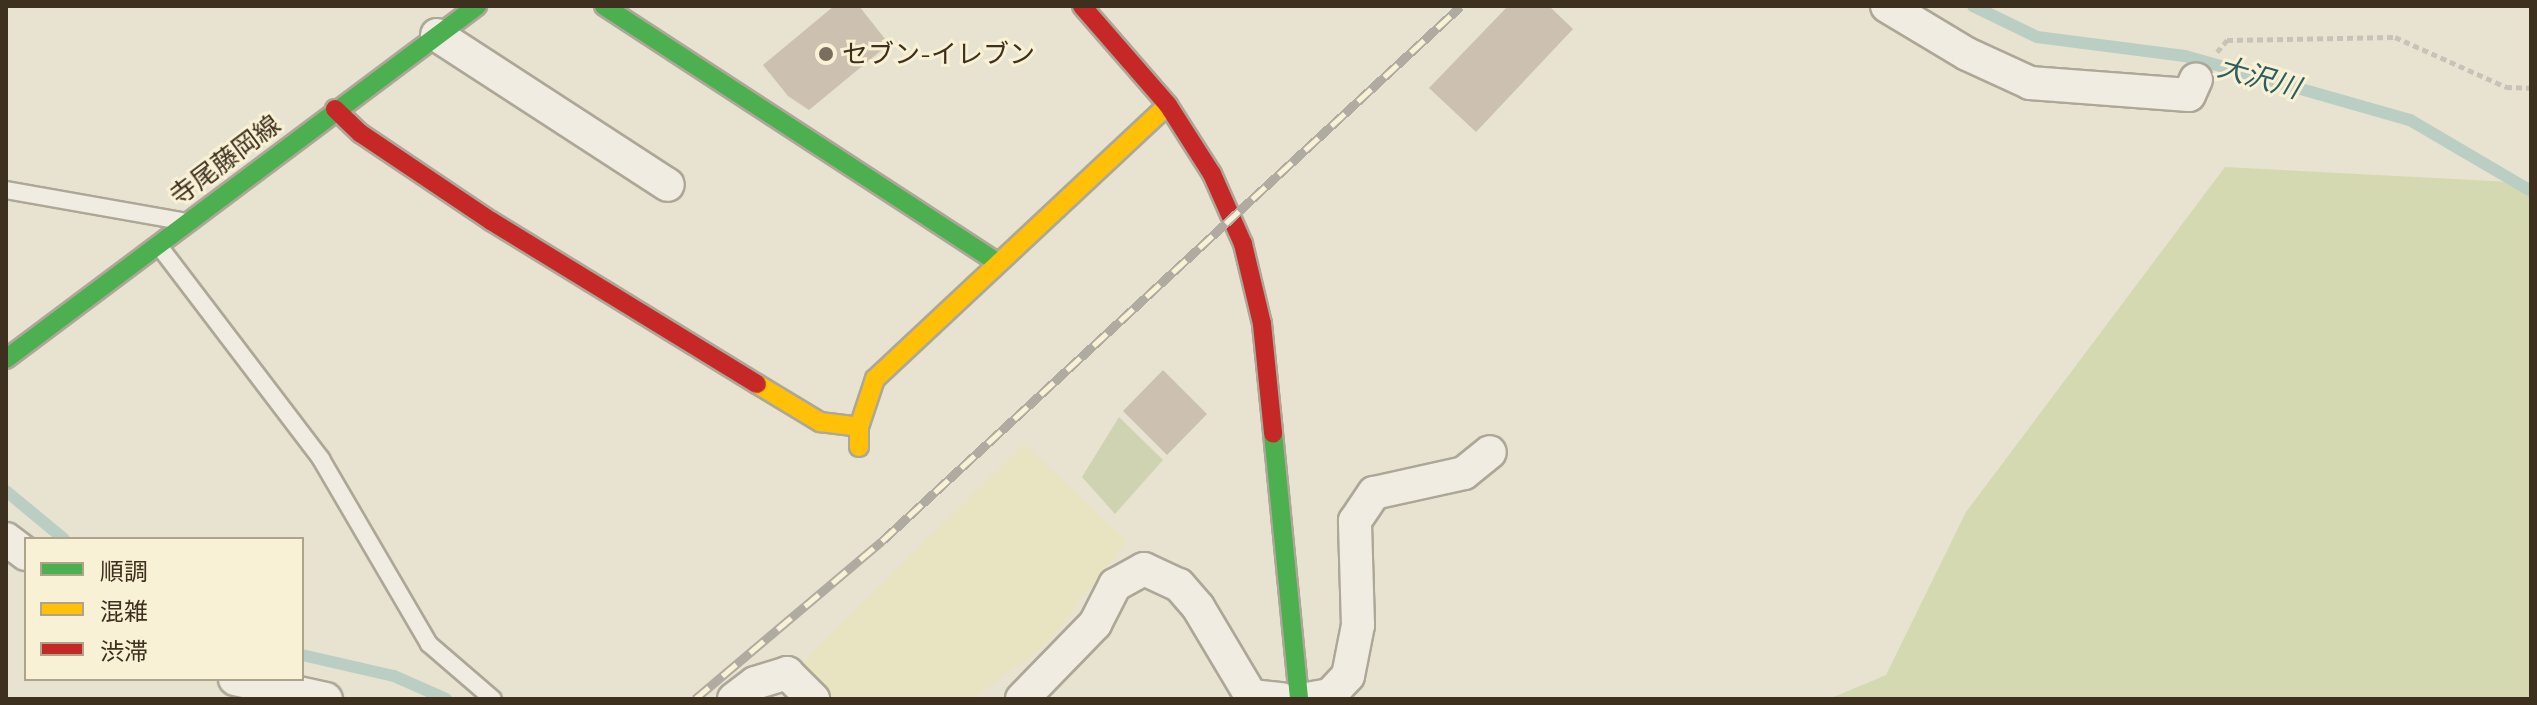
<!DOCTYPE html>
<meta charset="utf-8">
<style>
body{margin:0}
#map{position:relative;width:2537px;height:705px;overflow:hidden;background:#e8e2d0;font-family:"PT Serif","Noto Sans JP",serif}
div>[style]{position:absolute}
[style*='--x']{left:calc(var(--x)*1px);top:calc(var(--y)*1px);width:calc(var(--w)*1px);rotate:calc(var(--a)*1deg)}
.farmland>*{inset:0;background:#e8e3c0}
.green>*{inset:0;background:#d5d9b1}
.cemetery>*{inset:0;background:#d0d3b1}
.stream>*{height:12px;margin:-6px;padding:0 6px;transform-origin:6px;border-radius:6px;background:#bacec4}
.building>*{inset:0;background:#ccc0b0}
.path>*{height:5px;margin-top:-2.5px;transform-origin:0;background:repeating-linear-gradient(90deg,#c8c3b8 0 6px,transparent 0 10px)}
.roads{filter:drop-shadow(2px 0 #ada798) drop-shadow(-2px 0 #ada798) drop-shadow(0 2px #ada798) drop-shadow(0 -2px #ada798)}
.lane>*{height:16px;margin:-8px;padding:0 8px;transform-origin:8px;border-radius:8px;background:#f0ece1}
.street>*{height:32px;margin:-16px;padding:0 16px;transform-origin:16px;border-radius:16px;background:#f0ece1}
.fast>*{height:18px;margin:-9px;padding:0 9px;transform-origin:9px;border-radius:9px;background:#4caf50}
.slow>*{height:18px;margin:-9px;padding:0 9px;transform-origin:9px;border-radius:9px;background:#ffc107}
.jam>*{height:18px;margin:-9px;padding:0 9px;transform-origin:9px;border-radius:9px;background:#c62828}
.rail>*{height:9px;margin-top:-4.5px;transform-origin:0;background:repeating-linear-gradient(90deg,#f9f1d5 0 18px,#afaba1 0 36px);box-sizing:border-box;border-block:2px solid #afaba1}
.dots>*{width:22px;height:22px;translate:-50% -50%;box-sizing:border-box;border:4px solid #f9f1d5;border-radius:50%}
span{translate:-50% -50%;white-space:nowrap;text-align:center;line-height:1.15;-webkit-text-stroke:6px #f9f1d5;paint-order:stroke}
.poi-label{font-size:26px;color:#3e301e}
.left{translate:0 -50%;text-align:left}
.street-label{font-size:26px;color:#3e301e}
.water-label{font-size:28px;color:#2c5e5f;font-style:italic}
.frame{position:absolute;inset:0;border:8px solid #3e301e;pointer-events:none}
.legend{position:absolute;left:24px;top:537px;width:280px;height:144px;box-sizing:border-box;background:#f9f1d5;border:2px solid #aea48c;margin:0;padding:10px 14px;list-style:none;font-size:24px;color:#3e301e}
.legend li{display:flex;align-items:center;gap:16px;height:40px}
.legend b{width:40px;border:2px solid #aea48c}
</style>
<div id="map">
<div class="farmland">
<div style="clip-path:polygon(1024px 444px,1127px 541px,1047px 643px,973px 699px,835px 699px,797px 668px)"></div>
</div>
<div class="green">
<div style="clip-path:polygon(2225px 167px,2531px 183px,2531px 699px,1829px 699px,1886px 675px,1966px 512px)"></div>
</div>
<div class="cemetery">
<div style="clip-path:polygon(1119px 417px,1163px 460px,1115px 514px,1082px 477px)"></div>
</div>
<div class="stream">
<div style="--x:1973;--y:6;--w:71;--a:25.8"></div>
<div style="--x:2037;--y:37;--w:149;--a:7.3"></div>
<div style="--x:2185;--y:56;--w:234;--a:15.9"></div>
<div style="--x:2410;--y:120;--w:140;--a:30.4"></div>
<div style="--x:6;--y:491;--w:75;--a:39.6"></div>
<div style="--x:302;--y:655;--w:94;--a:12.9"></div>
<div style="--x:394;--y:676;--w:57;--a:23.9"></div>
</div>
<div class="building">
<div style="clip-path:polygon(834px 6px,859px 6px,889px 44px,809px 110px,788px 96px,763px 65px)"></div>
<div style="clip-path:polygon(1508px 6px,1549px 6px,1573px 29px,1476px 132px,1429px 88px)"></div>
<div style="clip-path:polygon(1163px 370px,1207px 414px,1167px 455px,1123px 411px)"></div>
</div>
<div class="path">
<div style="--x:2217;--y:52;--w:16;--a:-50"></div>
<div style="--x:2227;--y:40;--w:168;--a:-1"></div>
<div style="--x:2395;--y:37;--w:122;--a:24.2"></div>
<div style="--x:2506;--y:87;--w:25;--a:2"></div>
</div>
<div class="roads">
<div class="lane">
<div style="--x:6;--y:190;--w:178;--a:10"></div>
<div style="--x:159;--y:246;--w:268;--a:52.7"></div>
<div style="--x:321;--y:459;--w:214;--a:59.7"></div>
<div style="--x:429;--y:644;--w:84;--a:40.7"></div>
</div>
<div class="street">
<div style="--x:1887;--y:6;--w:93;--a:31"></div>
<div style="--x:1967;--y:54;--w:69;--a:24.7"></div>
<div style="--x:2030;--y:83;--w:159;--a:4.3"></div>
<div style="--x:2189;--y:95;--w:17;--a:-66"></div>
<div style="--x:437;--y:35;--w:275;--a:33"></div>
<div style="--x:6;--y:539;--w:25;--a:37"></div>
<div style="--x:235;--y:679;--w:93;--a:12.4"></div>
<div style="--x:734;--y:699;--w:26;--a:-37"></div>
<div style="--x:755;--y:683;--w:34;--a:-17"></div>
<div style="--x:787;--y:673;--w:37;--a:45"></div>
<div style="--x:1022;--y:699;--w:105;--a:-45.8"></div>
<div style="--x:1095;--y:624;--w:44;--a:-62.9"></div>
<div style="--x:1115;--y:585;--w:33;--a:-29"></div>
<div style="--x:1144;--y:569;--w:38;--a:25"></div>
<div style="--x:1179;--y:585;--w:29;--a:49"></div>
<div style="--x:1198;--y:607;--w:104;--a:59.2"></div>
<div style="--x:1251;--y:696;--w:31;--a:6"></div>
<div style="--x:1307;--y:699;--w:23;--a:-10"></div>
<div style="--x:1330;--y:695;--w:26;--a:-47"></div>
<div style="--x:1348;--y:676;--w:52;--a:-78.9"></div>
<div style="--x:1358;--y:625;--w:104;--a:-91.7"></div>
<div style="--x:1355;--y:521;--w:34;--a:-56"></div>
<div style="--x:1374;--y:493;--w:92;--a:-12.5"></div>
<div style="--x:1464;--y:473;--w:33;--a:-39"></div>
</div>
<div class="fast">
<div style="--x:604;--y:6;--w:470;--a:33.1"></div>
<div style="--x:6;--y:359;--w:589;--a:-36.85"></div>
<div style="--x:1273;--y:433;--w:267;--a:84.4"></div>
</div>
<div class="slow">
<div style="--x:757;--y:384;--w:74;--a:31.1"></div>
<div style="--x:820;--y:422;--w:39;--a:7"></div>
<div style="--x:859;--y:447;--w:20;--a:-90"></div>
<div style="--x:859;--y:427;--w:51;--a:-71.6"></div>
<div style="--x:875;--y:379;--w:401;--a:-43.1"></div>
</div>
<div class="jam">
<div style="--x:1082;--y:6;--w:131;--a:49"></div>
<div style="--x:1168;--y:105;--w:82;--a:57.5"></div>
<div style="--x:1212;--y:174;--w:77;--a:66.1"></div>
<div style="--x:1243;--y:244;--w:82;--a:76.6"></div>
<div style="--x:1262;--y:324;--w:110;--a:84.2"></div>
<div style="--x:335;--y:109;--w:35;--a:44"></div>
<div style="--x:360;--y:133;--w:158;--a:33.9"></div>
<div style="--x:491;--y:221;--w:312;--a:31.5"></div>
</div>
</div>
<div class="rail">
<div style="--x:695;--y:699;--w:245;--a:-40.2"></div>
<div style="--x:882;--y:541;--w:788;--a:-42.74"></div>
</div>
<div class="dots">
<div style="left:826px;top:54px;background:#7a6e5c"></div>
</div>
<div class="poi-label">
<span class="left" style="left:842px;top:54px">セブン-イレブン</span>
</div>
<div class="street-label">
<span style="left:225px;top:160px;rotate:-37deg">寺尾藤岡線</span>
</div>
<div class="water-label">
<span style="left:2259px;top:77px;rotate:16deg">大沢川</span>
</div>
<div class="frame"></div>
<ul class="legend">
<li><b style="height:10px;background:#4caf50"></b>順調</li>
<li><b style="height:10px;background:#ffc107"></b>混雑</li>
<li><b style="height:10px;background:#c62828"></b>渋滞</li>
</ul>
</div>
